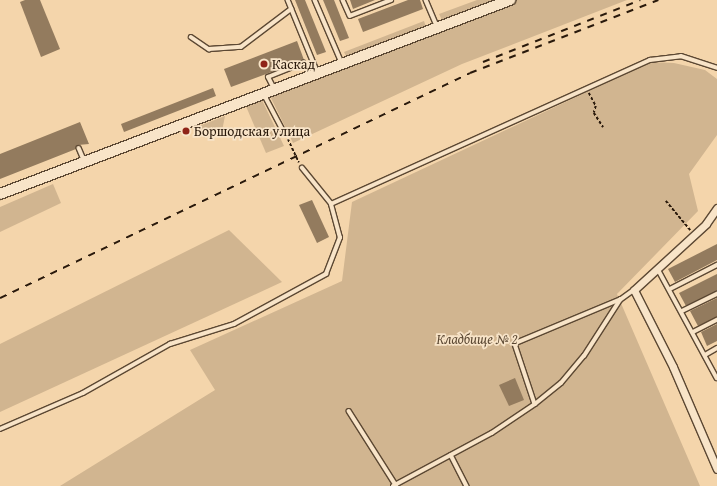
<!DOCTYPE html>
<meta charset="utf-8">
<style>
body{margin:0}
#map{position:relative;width:717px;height:486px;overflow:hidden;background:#f4d5ab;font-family:"Gentium Book Plus",serif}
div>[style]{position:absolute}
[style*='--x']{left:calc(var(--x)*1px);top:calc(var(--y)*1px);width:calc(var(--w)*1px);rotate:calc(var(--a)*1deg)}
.green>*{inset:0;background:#d1b590}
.building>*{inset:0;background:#937b5e}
.path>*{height:1.5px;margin-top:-0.75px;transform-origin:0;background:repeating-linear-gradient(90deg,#29190b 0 3px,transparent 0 5px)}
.roads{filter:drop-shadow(1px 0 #5c4833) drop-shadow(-1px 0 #5c4833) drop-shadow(0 1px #5c4833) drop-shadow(0 -1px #5c4833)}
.lane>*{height:3.5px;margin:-1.75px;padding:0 1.75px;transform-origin:1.75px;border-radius:1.75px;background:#f8e4c8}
.street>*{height:7px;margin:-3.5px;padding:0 3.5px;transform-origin:3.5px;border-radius:3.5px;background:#f8e4c8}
.secondary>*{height:10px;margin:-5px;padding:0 5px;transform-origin:5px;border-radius:5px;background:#f8e4c8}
.rail>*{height:2px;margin-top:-1px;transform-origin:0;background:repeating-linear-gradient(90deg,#29190b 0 7px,transparent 0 14px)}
.dots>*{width:11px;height:11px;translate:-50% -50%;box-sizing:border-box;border:2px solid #f8e4c8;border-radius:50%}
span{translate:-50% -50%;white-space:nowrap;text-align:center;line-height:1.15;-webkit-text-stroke:3.5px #f8e4c8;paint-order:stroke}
.poi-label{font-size:14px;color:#29190b}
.left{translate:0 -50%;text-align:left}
.park-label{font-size:14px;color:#5b4833;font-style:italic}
</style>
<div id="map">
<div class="green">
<div style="clip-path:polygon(477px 0,496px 0,442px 20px,439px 14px)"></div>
<div style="clip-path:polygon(517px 0,627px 0,462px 64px,293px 143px,269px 94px)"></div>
<div style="clip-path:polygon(424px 21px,426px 27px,347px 58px,344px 52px)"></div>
<div style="clip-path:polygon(651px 62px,674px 63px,705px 70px,717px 79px,717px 135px,689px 174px,698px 211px,617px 294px,700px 486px,60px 486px,215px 390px,190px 350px,342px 281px,352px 202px)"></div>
<div style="clip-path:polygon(261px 98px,284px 146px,266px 153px,245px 104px)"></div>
<div style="clip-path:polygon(225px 116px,222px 131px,204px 138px,199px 126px)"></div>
<div style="clip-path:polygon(53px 184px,61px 203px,0 232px,0 207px)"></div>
<div style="clip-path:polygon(229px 230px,282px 282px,0 412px,0 344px)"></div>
</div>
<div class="building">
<div style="clip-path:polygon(25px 0,40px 0,60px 49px,41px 57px,20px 2px)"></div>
<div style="clip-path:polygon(295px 0,305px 0,326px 52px,317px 55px)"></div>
<div style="clip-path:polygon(323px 0,334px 0,349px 38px,340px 41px)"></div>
<div style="clip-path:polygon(350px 0,375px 0,353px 9px)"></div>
<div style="clip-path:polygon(408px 0,420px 0,423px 9px,363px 32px,358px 19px)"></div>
<div style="clip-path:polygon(297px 41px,304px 60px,231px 87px,224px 69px)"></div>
<div style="clip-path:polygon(213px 88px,216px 96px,124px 132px,121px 124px)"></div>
<div style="clip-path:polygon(80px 122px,89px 144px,78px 145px,76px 149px,0 179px,0 154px)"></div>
<div style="clip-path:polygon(312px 200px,329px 237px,317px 243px,299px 205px)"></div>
<div style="clip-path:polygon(717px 244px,717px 260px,675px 282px,668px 269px)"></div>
<div style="clip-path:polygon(717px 274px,717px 291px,686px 306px,679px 293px)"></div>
<div style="clip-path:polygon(717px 298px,717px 317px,698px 326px,690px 311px)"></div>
<div style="clip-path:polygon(717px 324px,717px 341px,707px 346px,701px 332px)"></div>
<div style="clip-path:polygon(515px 378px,524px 400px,509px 406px,499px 385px)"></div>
</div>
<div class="path">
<div style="--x:589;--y:93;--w:15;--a:62"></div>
<div style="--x:596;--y:106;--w:7;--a:106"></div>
<div style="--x:594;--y:113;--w:17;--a:57"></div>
<div style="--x:288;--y:139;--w:26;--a:65"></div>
<div style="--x:666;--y:201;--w:38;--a:50"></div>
</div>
<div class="roads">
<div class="lane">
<div style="--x:288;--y:0;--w:79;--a:67.7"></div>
<div style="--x:315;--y:0;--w:69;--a:66.8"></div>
<div style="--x:343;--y:0;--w:17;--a:66"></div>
<div style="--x:350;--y:16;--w:44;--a:-21.3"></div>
<div style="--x:426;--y:0;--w:28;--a:67"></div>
<div style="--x:191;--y:37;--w:22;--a:34"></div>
<div style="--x:209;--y:49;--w:32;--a:-4"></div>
<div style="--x:241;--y:47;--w:63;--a:-37.2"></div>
<div style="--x:274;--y:89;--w:13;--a:-117"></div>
<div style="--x:268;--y:77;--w:38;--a:-22"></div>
<div style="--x:264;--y:94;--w:45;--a:62.3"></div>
<div style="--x:79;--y:148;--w:13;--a:67"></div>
<div style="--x:331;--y:204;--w:350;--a:-24.3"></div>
<div style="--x:650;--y:60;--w:31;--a:-7"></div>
<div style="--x:681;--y:56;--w:38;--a:18"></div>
<div style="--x:658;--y:269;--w:124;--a:61.6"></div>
<div style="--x:670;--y:289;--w:53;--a:-27.1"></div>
<div style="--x:620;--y:300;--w:114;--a:157.3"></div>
<div style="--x:515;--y:344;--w:63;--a:71.6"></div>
<div style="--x:535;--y:404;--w:33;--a:-39"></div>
<div style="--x:561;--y:383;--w:35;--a:-50"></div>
<div style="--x:584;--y:356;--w:67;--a:-57.3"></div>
<div style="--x:620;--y:300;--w:17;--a:-36"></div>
<div style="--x:682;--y:311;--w:39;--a:-26"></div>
<div style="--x:693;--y:332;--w:27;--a:-27"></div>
<div style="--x:705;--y:355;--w:14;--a:-30"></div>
<div style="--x:349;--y:411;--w:88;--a:57.6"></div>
<div style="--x:0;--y:429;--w:90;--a:-23.4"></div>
<div style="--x:83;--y:393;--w:100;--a:-29.4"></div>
<div style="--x:170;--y:344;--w:67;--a:-17.4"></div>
<div style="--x:234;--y:324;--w:105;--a:-28.5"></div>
<div style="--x:326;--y:274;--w:39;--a:-69"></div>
<div style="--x:340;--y:238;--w:35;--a:-105"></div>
<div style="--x:331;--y:204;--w:46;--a:-128.9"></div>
<div style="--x:451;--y:455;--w:35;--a:63"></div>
<div style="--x:393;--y:486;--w:112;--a:-28.2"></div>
<div style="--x:492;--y:433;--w:52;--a:-34"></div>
</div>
<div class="street">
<div style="--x:717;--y:208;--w:19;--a:125"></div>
<div style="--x:706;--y:224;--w:98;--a:137.5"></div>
<div style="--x:634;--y:290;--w:86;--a:63.1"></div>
<div style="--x:673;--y:367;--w:111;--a:66.7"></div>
</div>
<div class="secondary">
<div style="--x:0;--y:194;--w:546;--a:-20.83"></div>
</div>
</div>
<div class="rail">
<div style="--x:483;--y:62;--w:169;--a:-21.5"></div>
<div style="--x:0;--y:298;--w:521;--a:-25.58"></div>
<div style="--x:470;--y:73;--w:202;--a:-21.2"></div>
</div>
<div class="dots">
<div style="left:264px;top:64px;background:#8f2418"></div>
<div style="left:186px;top:131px;background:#8f2418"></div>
</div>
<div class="poi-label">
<span class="left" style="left:272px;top:64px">Каскад</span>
<span class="left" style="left:194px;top:131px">Боршодская улица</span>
</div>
<div class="park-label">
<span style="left:477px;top:339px">Кладбище № 2</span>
</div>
</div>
